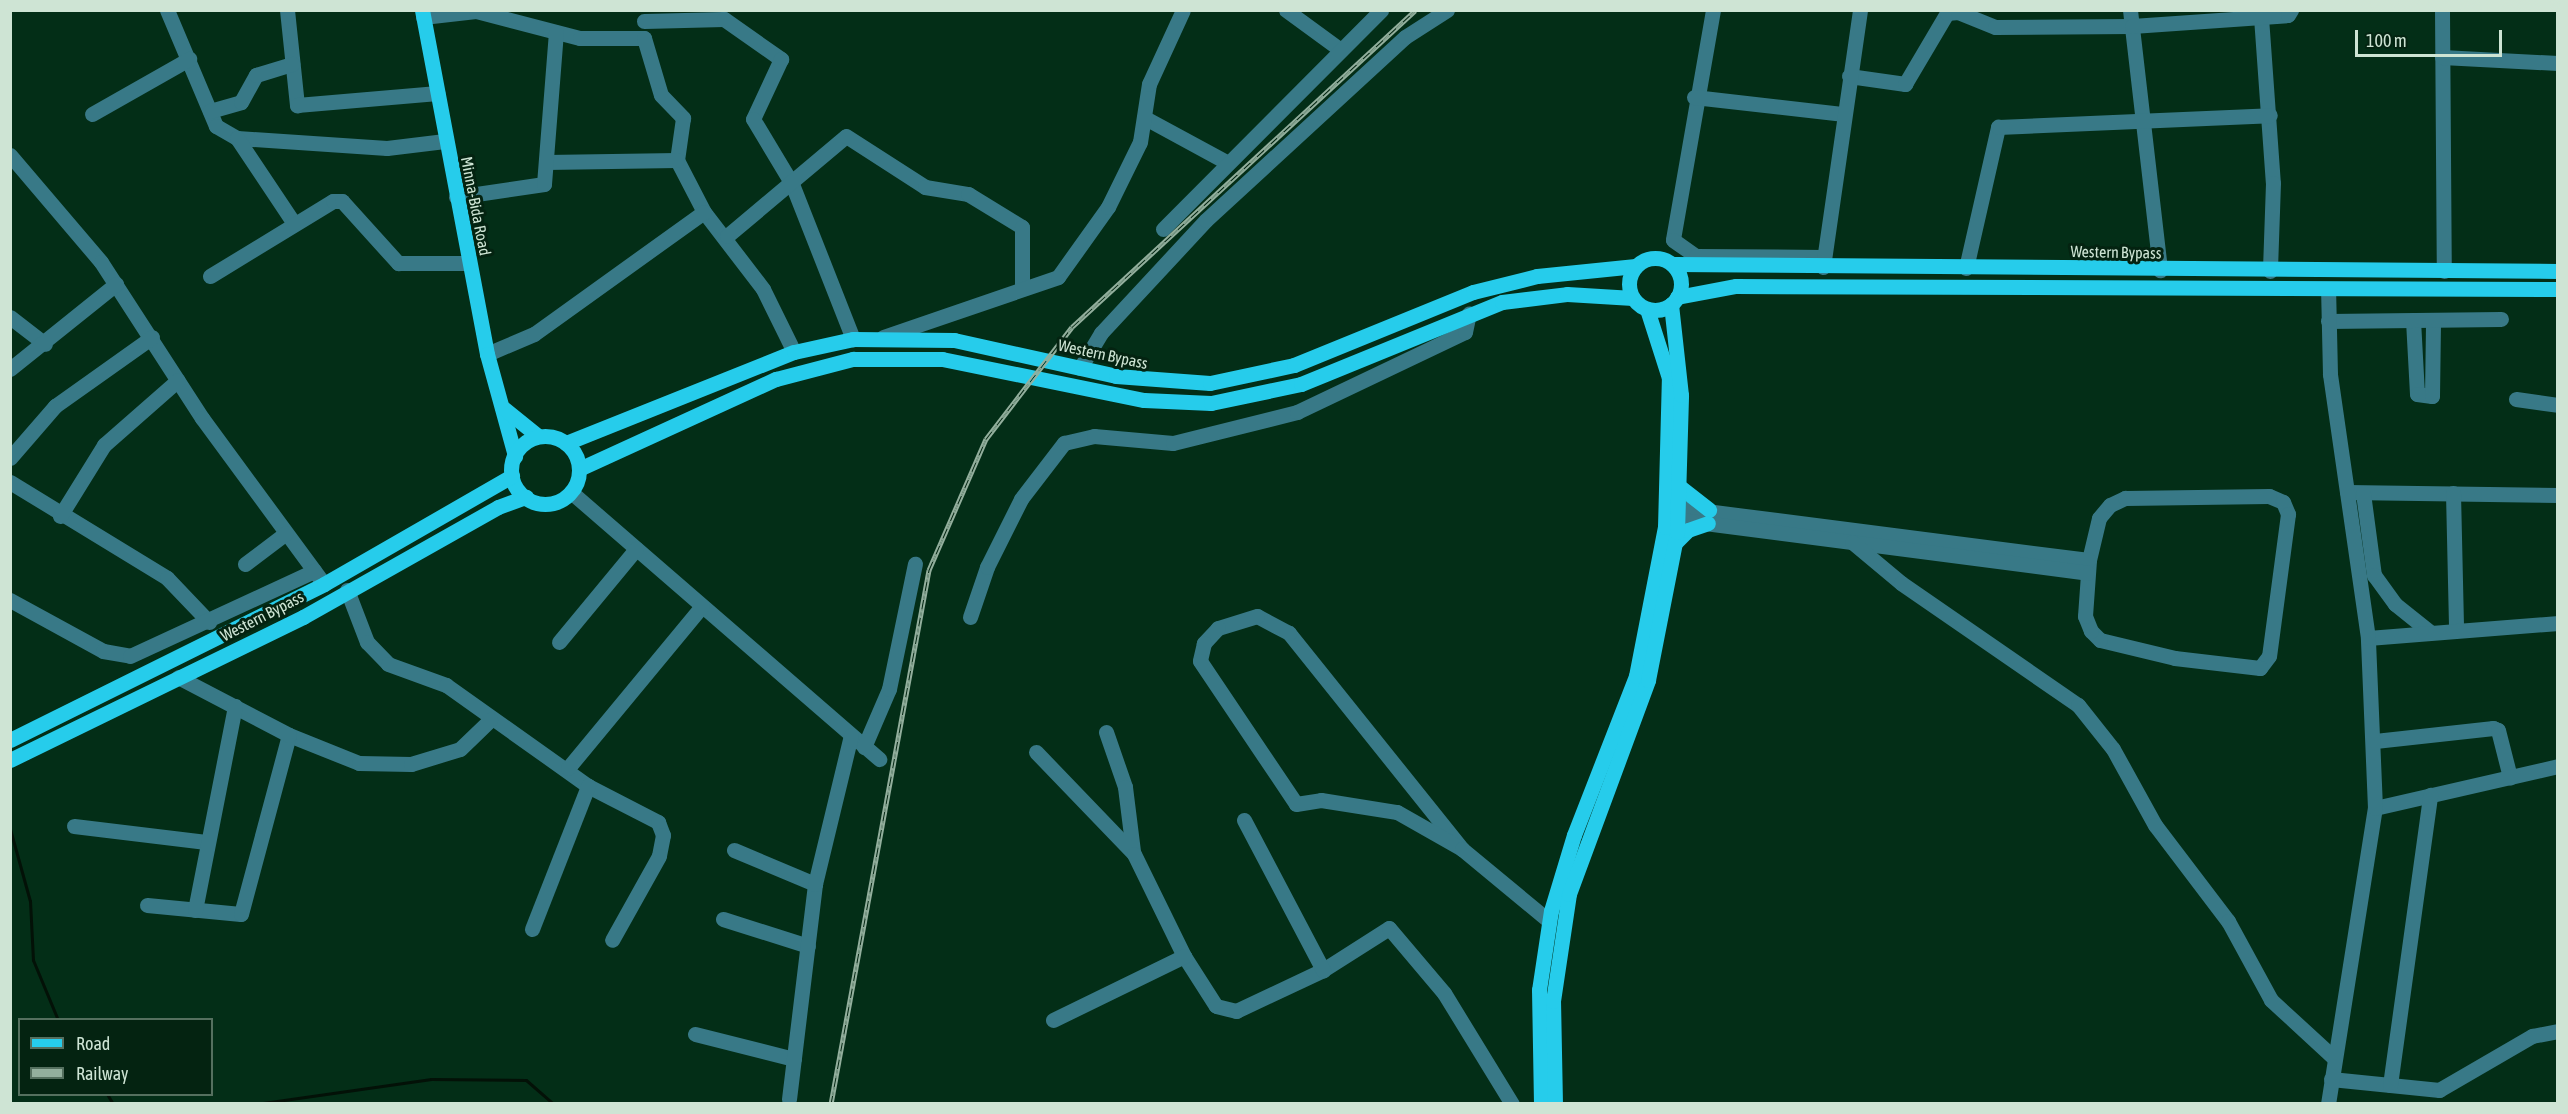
<!DOCTYPE html>
<style>
body{margin:0}
#map{position:relative;width:2568px;height:1114px;overflow:hidden;background:#032e17;font-family:"Asap Condensed",sans-serif}
div>[style]{position:absolute}
[style*='--x']{left:calc(var(--x)*1px);top:calc(var(--y)*1px);width:calc(var(--w)*1px);rotate:calc(var(--a)*1deg)}
.stream>*{height:3px;margin:-1.5px;padding:0 1.5px;transform-origin:1.5px;border-radius:1.5px;background:#031107}
.minor>*{height:15px;margin:-7.5px;padding:0 7.5px;transform-origin:7.5px;border-radius:7.5px;background:#387987}
.major>*{height:15px;margin:-7.5px;padding:0 7.5px;transform-origin:7.5px;border-radius:7.5px;background:#26cceb}
.major>.ring{margin:-7.5px;padding:0;box-sizing:content-box;background:none;border:15px solid #26cceb;border-radius:50%}
.rail>*{height:5px;margin-top:-2.5px;transform-origin:0;background:repeating-linear-gradient(90deg,#042311 0 9px,#93af9d 0 18px);box-sizing:border-box;border-block:2px solid #93af9d}
span{translate:-50% -50%;white-space:nowrap;text-align:center;line-height:1.15;-webkit-text-stroke:6px #042311;paint-order:stroke}
.street-label{font-size:16px;color:#cee4d4}
.frame{position:absolute;inset:0;border:12px solid #cee4d4;pointer-events:none}
.legend{position:absolute;left:18px;top:1018px;width:195px;height:78px;box-sizing:border-box;background:#042311;border:2px solid #55705f;margin:0;padding:8px 10px;list-style:none;font-size:18px;color:#cee4d4}
.legend li{display:flex;align-items:center;gap:12px;height:30px}
.legend b{width:30px;border:2px solid #55705f}
.scale{position:absolute;left:2355px;top:30px;width:147px;height:27px;box-sizing:border-box;border:3px solid #cee4d4;border-top:0;padding-left:8px;font-size:18px;line-height:21px;white-space:nowrap;color:#cee4d4;-webkit-text-stroke:4px #042311;paint-order:stroke}
</style>
<div id="map">
<div class="stream">
<div style="--x:10;--y:829;--w:75;--a:74.5"></div>
<div style="--x:30;--y:901;--w:59;--a:87.1"></div>
<div style="--x:33;--y:960;--w:65;--a:67.4"></div>
<div style="--x:107;--y:1094;--w:12;--a:59"></div>
<div style="--x:256;--y:1104;--w:177;--a:-8.1"></div>
<div style="--x:431;--y:1079;--w:95;--a:0.6"></div>
<div style="--x:526;--y:1080;--w:37;--a:41"></div>
</div>
<div class="minor">
<div style="--x:167;--y:10;--w:126;--a:67.1"></div>
<div style="--x:216;--y:126;--w:24;--a:30"></div>
<div style="--x:237;--y:138;--w:150;--a:3.8"></div>
<div style="--x:387;--y:148;--w:58;--a:-6.9"></div>
<div style="--x:287;--y:10;--w:96;--a:84"></div>
<div style="--x:297;--y:105;--w:141;--a:-4.9"></div>
<div style="--x:1286;--y:10;--w:64;--a:36.2"></div>
<div style="--x:1713;--y:10;--w:233;--a:99.9"></div>
<div style="--x:1673;--y:240;--w:28;--a:35"></div>
<div style="--x:1696;--y:256;--w:128;--a:0.4"></div>
<div style="--x:2130;--y:10;--w:262;--a:83.4"></div>
<div style="--x:2442;--y:10;--w:261;--a:89.6"></div>
<div style="--x:423;--y:17;--w:53;--a:-6.5"></div>
<div style="--x:476;--y:11;--w:107;--a:14.6"></div>
<div style="--x:580;--y:38;--w:64;--a:0"></div>
<div style="--x:644;--y:38;--w:59;--a:73.4"></div>
<div style="--x:661;--y:95;--w:32;--a:46"></div>
<div style="--x:683;--y:118;--w:42;--a:98.1"></div>
<div style="--x:677;--y:160;--w:59;--a:62.6"></div>
<div style="--x:704;--y:212;--w:97;--a:52.5"></div>
<div style="--x:763;--y:289;--w:70;--a:63.8"></div>
<div style="--x:2261;--y:17;--w:166;--a:85.9"></div>
<div style="--x:2273;--y:183;--w:88;--a:92"></div>
<div style="--x:644;--y:21;--w:80;--a:-1.4"></div>
<div style="--x:724;--y:19;--w:70;--a:35.1"></div>
<div style="--x:781;--y:59;--w:66;--a:115"></div>
<div style="--x:753;--y:119;--w:76;--a:59"></div>
<div style="--x:792;--y:184;--w:167;--a:68.5"></div>
<div style="--x:2442;--y:57;--w:116;--a:3"></div>
<div style="--x:1849;--y:76;--w:57;--a:8.1"></div>
<div style="--x:1905;--y:84;--w:82;--a:-59.4"></div>
<div style="--x:1947;--y:13;--w:11;--a:-5"></div>
<div style="--x:1958;--y:12;--w:40;--a:22"></div>
<div style="--x:1995;--y:27;--w:137;--a:-0.4"></div>
<div style="--x:2132;--y:26;--w:156;--a:-4"></div>
<div style="--x:2288;--y:15;--w:6;--a:-59"></div>
<div style="--x:1694;--y:97;--w:151;--a:6.5"></div>
<div style="--x:210;--y:111;--w:32;--a:-16"></div>
<div style="--x:241;--y:102;--w:31;--a:-61"></div>
<div style="--x:256;--y:75;--w:38;--a:-17"></div>
<div style="--x:92;--y:114;--w:112;--a:-29.6"></div>
<div style="--x:1147;--y:119;--w:92;--a:28.5"></div>
<div style="--x:237;--y:138;--w:101;--a:56.3"></div>
<div style="--x:10;--y:155;--w:140;--a:49.6"></div>
<div style="--x:101;--y:262;--w:186;--a:57.1"></div>
<div style="--x:202;--y:418;--w:206;--a:53.7"></div>
<div style="--x:546;--y:162;--w:131;--a:-0.9"></div>
<div style="--x:456;--y:197;--w:89;--a:-8.4"></div>
<div style="--x:544;--y:184;--w:152;--a:-85.5"></div>
<div style="--x:1163;--y:229;--w:309;--a:-45.1"></div>
<div style="--x:727;--y:236;--w:155;--a:-40"></div>
<div style="--x:846;--y:136;--w:94;--a:32.8"></div>
<div style="--x:925;--y:187;--w:44;--a:9.2"></div>
<div style="--x:968;--y:194;--w:63;--a:31.4"></div>
<div style="--x:1022;--y:227;--w:60;--a:90"></div>
<div style="--x:1823;--y:267;--w:260;--a:-81.8"></div>
<div style="--x:1966;--y:268;--w:145;--a:-77.2"></div>
<div style="--x:1998;--y:127;--w:272;--a:-2.5"></div>
<div style="--x:210;--y:276;--w:144;--a:-31.4"></div>
<div style="--x:333;--y:201;--w:9;--a:0"></div>
<div style="--x:342;--y:201;--w:84;--a:47.9"></div>
<div style="--x:398;--y:263;--w:71;--a:0"></div>
<div style="--x:10;--y:317;--w:44;--a:37.6"></div>
<div style="--x:2413;--y:320;--w:74;--a:86.9"></div>
<div style="--x:2417;--y:394;--w:15;--a:8"></div>
<div style="--x:2432;--y:396;--w:76;--a:-89.2"></div>
<div style="--x:2328;--y:321;--w:173;--a:-0.7"></div>
<div style="--x:883;--y:337;--w:185;--a:-18.9"></div>
<div style="--x:1058;--y:277;--w:86;--a:-54.5"></div>
<div style="--x:1108;--y:207;--w:72;--a:-63.8"></div>
<div style="--x:1140;--y:142;--w:59;--a:-81.2"></div>
<div style="--x:1149;--y:84;--w:81;--a:-65.3"></div>
<div style="--x:487;--y:354;--w:51;--a:-23.1"></div>
<div style="--x:534;--y:334;--w:209;--a:-35.7"></div>
<div style="--x:1080;--y:368;--w:41;--a:-59"></div>
<div style="--x:1101;--y:333;--w:154;--a:-47.1"></div>
<div style="--x:1206;--y:220;--w:270;--a:-42.6"></div>
<div style="--x:1405;--y:37;--w:50;--a:-32.7"></div>
<div style="--x:10;--y:369;--w:136;--a:-38.7"></div>
<div style="--x:2516;--y:399;--w:42;--a:8.1"></div>
<div style="--x:10;--y:458;--w:69;--a:-49.1"></div>
<div style="--x:55;--y:406;--w:119;--a:-35.4"></div>
<div style="--x:10;--y:482;--w:184;--a:31.4"></div>
<div style="--x:167;--y:578;--w:61;--a:46.3"></div>
<div style="--x:571;--y:492;--w:408;--a:40.9"></div>
<div style="--x:2347;--y:492;--w:211;--a:0.8"></div>
<div style="--x:2363;--y:493;--w:83;--a:82.4"></div>
<div style="--x:2374;--y:575;--w:36;--a:54"></div>
<div style="--x:2395;--y:604;--w:45;--a:38.7"></div>
<div style="--x:2453;--y:493;--w:136;--a:88.7"></div>
<div style="--x:2269;--y:496;--w:15;--a:23"></div>
<div style="--x:2283;--y:502;--w:13;--a:67"></div>
<div style="--x:2288;--y:514;--w:143;--a:97.6"></div>
<div style="--x:2269;--y:656;--w:15;--a:127"></div>
<div style="--x:2260;--y:668;--w:86;--a:-173.3"></div>
<div style="--x:2175;--y:658;--w:77;--a:-166.5"></div>
<div style="--x:2100;--y:640;--w:13;--a:-135"></div>
<div style="--x:2091;--y:631;--w:16;--a:-112"></div>
<div style="--x:2085;--y:616;--w:56;--a:-85.9"></div>
<div style="--x:2089;--y:560;--w:43;--a:-76.6"></div>
<div style="--x:2099;--y:518;--w:17;--a:-50"></div>
<div style="--x:2110;--y:505;--w:17;--a:-25"></div>
<div style="--x:2125;--y:498;--w:144;--a:-0.8"></div>
<div style="--x:1667;--y:506;--w:425;--a:7.3"></div>
<div style="--x:60;--y:516;--w:84;--a:-58.2"></div>
<div style="--x:104;--y:445;--w:98;--a:-41.3"></div>
<div style="--x:1666;--y:518;--w:425;--a:7.4"></div>
<div style="--x:1852;--y:542;--w:64;--a:39.9"></div>
<div style="--x:1901;--y:583;--w:215;--a:34.6"></div>
<div style="--x:2078;--y:705;--w:56;--a:51.5"></div>
<div style="--x:2113;--y:749;--w:87;--a:61.1"></div>
<div style="--x:2155;--y:825;--w:121;--a:52.8"></div>
<div style="--x:2228;--y:921;--w:90;--a:61.4"></div>
<div style="--x:2271;--y:1000;--w:84;--a:42.6"></div>
<div style="--x:245;--y:564;--w:51;--a:-37.1"></div>
<div style="--x:347;--y:590;--w:56;--a:69"></div>
<div style="--x:367;--y:642;--w:30;--a:46"></div>
<div style="--x:388;--y:664;--w:62;--a:19.9"></div>
<div style="--x:446;--y:685;--w:174;--a:35.4"></div>
<div style="--x:588;--y:786;--w:79;--a:27.2"></div>
<div style="--x:658;--y:822;--w:14;--a:69"></div>
<div style="--x:663;--y:835;--w:21;--a:101"></div>
<div style="--x:659;--y:856;--w:96;--a:119.2"></div>
<div style="--x:10;--y:600;--w:106;--a:28.7"></div>
<div style="--x:103;--y:651;--w:27;--a:10"></div>
<div style="--x:130;--y:656;--w:203;--a:-24.8"></div>
<div style="--x:970;--y:617;--w:53;--a:-71.2"></div>
<div style="--x:987;--y:567;--w:76;--a:-63.4"></div>
<div style="--x:1021;--y:499;--w:71;--a:-52.5"></div>
<div style="--x:1064;--y:443;--w:31;--a:-13"></div>
<div style="--x:1094;--y:436;--w:79;--a:5.1"></div>
<div style="--x:1173;--y:443;--w:128;--a:-14"></div>
<div style="--x:1297;--y:412;--w:186;--a:-25.5"></div>
<div style="--x:1465;--y:332;--w:19;--a:-78"></div>
<div style="--x:2368;--y:638;--w:191;--a:-4.5"></div>
<div style="--x:559;--y:642;--w:121;--a:-50.4"></div>
<div style="--x:1106;--y:732;--w:58;--a:70.9"></div>
<div style="--x:1125;--y:787;--w:64;--a:82.9"></div>
<div style="--x:289;--y:735;--w:75;--a:21.8"></div>
<div style="--x:359;--y:763;--w:52;--a:1.1"></div>
<div style="--x:411;--y:764;--w:51;--a:-17"></div>
<div style="--x:460;--y:749;--w:42;--a:-44"></div>
<div style="--x:2375;--y:741;--w:119;--a:-6.3"></div>
<div style="--x:2493;--y:728;--w:5;--a:22"></div>
<div style="--x:2498;--y:730;--w:49;--a:75.7"></div>
<div style="--x:864;--y:747;--w:63;--a:-66.7"></div>
<div style="--x:889;--y:689;--w:128;--a:-78.3"></div>
<div style="--x:1036;--y:752;--w:141;--a:46.1"></div>
<div style="--x:1134;--y:854;--w:114;--a:63.9"></div>
<div style="--x:1184;--y:956;--w:59;--a:57.4"></div>
<div style="--x:1216;--y:1006;--w:21;--a:14"></div>
<div style="--x:1236;--y:1011;--w:96;--a:-25.2"></div>
<div style="--x:1323;--y:970;--w:78;--a:-32.5"></div>
<div style="--x:1389;--y:928;--w:85;--a:49.8"></div>
<div style="--x:1444;--y:993;--w:130;--a:58.5"></div>
<div style="--x:568;--y:768;--w:210;--a:-50.4"></div>
<div style="--x:2375;--y:808;--w:188;--a:-12.9"></div>
<div style="--x:1244;--y:820;--w:170;--a:62.2"></div>
<div style="--x:74;--y:826;--w:133;--a:6.9"></div>
<div style="--x:1462;--y:849;--w:277;--a:-128.7"></div>
<div style="--x:1289;--y:633;--w:36;--a:-152"></div>
<div style="--x:1257;--y:616;--w:41;--a:162.9"></div>
<div style="--x:1218;--y:628;--w:21;--a:133"></div>
<div style="--x:1204;--y:643;--w:18;--a:103"></div>
<div style="--x:1200;--y:661;--w:172;--a:56.1"></div>
<div style="--x:1296;--y:804;--w:25;--a:-9"></div>
<div style="--x:1321;--y:800;--w:77;--a:9"></div>
<div style="--x:1397;--y:812;--w:75;--a:29.6"></div>
<div style="--x:1462;--y:849;--w:113;--a:39.6"></div>
<div style="--x:734;--y:850;--w:88;--a:22.8"></div>
<div style="--x:147;--y:905;--w:94;--a:5.5"></div>
<div style="--x:241;--y:914;--w:185;--a:-75"></div>
<div style="--x:289;--y:735;--w:125;--a:-152.4"></div>
<div style="--x:195;--y:910;--w:208;--a:-78.9"></div>
<div style="--x:723;--y:919;--w:89;--a:17.6"></div>
<div style="--x:532;--y:929;--w:154;--a:-68.6"></div>
<div style="--x:1053;--y:1020;--w:146;--a:-26"></div>
<div style="--x:695;--y:1034;--w:102;--a:14.2"></div>
<div style="--x:2331;--y:1079;--w:109;--a:5.8"></div>
<div style="--x:2439;--y:1090;--w:108;--a:-30.1"></div>
<div style="--x:2532;--y:1036;--w:26;--a:-11"></div>
<div style="--x:2390;--y:1085;--w:293;--a:-82.1"></div>
<div style="--x:789;--y:1099;--w:217;--a:-83.1"></div>
<div style="--x:815;--y:884;--w:153;--a:-76.4"></div>
<div style="--x:2328;--y:1104;--w:300;--a:-81"></div>
<div style="--x:2375;--y:808;--w:170;--a:-92.4"></div>
<div style="--x:2368;--y:638;--w:267;--a:-98.2"></div>
<div style="--x:2330;--y:374;--w:85;--a:-91.3"></div>
</div>
<div class="major">
<div style="--x:422;--y:10;--w:350;--a:79.3"></div>
<div style="--x:487;--y:354;--w:106;--a:74.6"></div>
<div class="ring" style="left:1629px;top:258px;width:37px;height:37px"></div>
<div style="--x:1674;--y:264;--w:884;--a:0.45"></div>
<div style="--x:1677;--y:297;--w:60;--a:-10.6"></div>
<div style="--x:1736;--y:286;--w:822;--a:0.21"></div>
<div style="--x:502;--y:407;--w:46;--a:38.9"></div>
<div class="ring" style="left:511px;top:436px;width:53px;height:53px"></div>
<div style="--x:566;--y:443;--w:245;--a:-21.8"></div>
<div style="--x:794;--y:352;--w:60;--a:-12.4"></div>
<div style="--x:853;--y:339;--w:101;--a:0.6"></div>
<div style="--x:954;--y:340;--w:166;--a:12.5"></div>
<div style="--x:1116;--y:376;--w:94;--a:4.3"></div>
<div style="--x:1210;--y:383;--w:86;--a:-12.1"></div>
<div style="--x:1294;--y:365;--w:193;--a:-22.2"></div>
<div style="--x:1473;--y:292;--w:66;--a:-14"></div>
<div style="--x:1537;--y:276;--w:99;--a:-5.8"></div>
<div style="--x:579;--y:469;--w:217;--a:-24.6"></div>
<div style="--x:776;--y:379;--w:80;--a:-14.6"></div>
<div style="--x:853;--y:359;--w:89;--a:0"></div>
<div style="--x:942;--y:359;--w:206;--a:11.5"></div>
<div style="--x:1144;--y:400;--w:67;--a:2.6"></div>
<div style="--x:1211;--y:403;--w:92;--a:-11.9"></div>
<div style="--x:1301;--y:384;--w:217;--a:-22.2"></div>
<div style="--x:1502;--y:302;--w:65;--a:-7"></div>
<div style="--x:1567;--y:294;--w:66;--a:3.5"></div>
<div style="--x:1680;--y:487;--w:37;--a:38"></div>
<div style="--x:1675;--y:543;--w:18;--a:-45"></div>
<div style="--x:1688;--y:530;--w:21;--a:-19"></div>
<div style="--x:10;--y:740;--w:351;--a:-26.4"></div>
<div style="--x:324;--y:584;--w:217;--a:-29.9"></div>
<div style="--x:10;--y:760;--w:326;--a:-26"></div>
<div style="--x:303;--y:617;--w:224;--a:-29.4"></div>
<div style="--x:498;--y:507;--w:30;--a:-20"></div>
<div style="--x:1541;--y:1104;--w:114;--a:-91"></div>
<div style="--x:1539;--y:990;--w:80;--a:-81.4"></div>
<div style="--x:1551;--y:911;--w:79;--a:-73.2"></div>
<div style="--x:1574;--y:835;--w:171;--a:-68.7"></div>
<div style="--x:1636;--y:676;--w:152;--a:-79"></div>
<div style="--x:1665;--y:527;--w:149;--a:-88.5"></div>
<div style="--x:1669;--y:378;--w:72;--a:-107.7"></div>
<div style="--x:1555;--y:1104;--w:103;--a:-91.1"></div>
<div style="--x:1553;--y:1001;--w:108;--a:-81.5"></div>
<div style="--x:1569;--y:894;--w:228;--a:-69.7"></div>
<div style="--x:1648;--y:680;--w:151;--a:-78.9"></div>
<div style="--x:1677;--y:532;--w:137;--a:-88.3"></div>
<div style="--x:1681;--y:395;--w:91;--a:-96.3"></div>
</div>
<div class="rail">
<div style="--x:831;--y:1104;--w:543;--a:-79.6"></div>
<div style="--x:929;--y:570;--w:143;--a:-66.5"></div>
<div style="--x:986;--y:439;--w:141;--a:-52.5"></div>
<div style="--x:1072;--y:327;--w:467;--a:-42.7"></div>
</div>
<div class="street-label">
<span style="left:476px;top:206px;rotate:79deg">Minna-Bida Road</span>
<span style="left:2116px;top:252px;rotate:1deg">Western Bypass</span>
<span style="left:1103px;top:354px;rotate:12deg">Western Bypass</span>
<span style="left:262px;top:616px;rotate:-27deg">Western Bypass</span>
</div>
<div class="frame"></div>
<ul class="legend">
<li><b style="height:8px;background:#26cceb"></b>Road</li>
<li><b style="height:8px;background:#93af9d"></b>Railway</li>
</ul>
<div class="scale">100 m</div>
</div>
